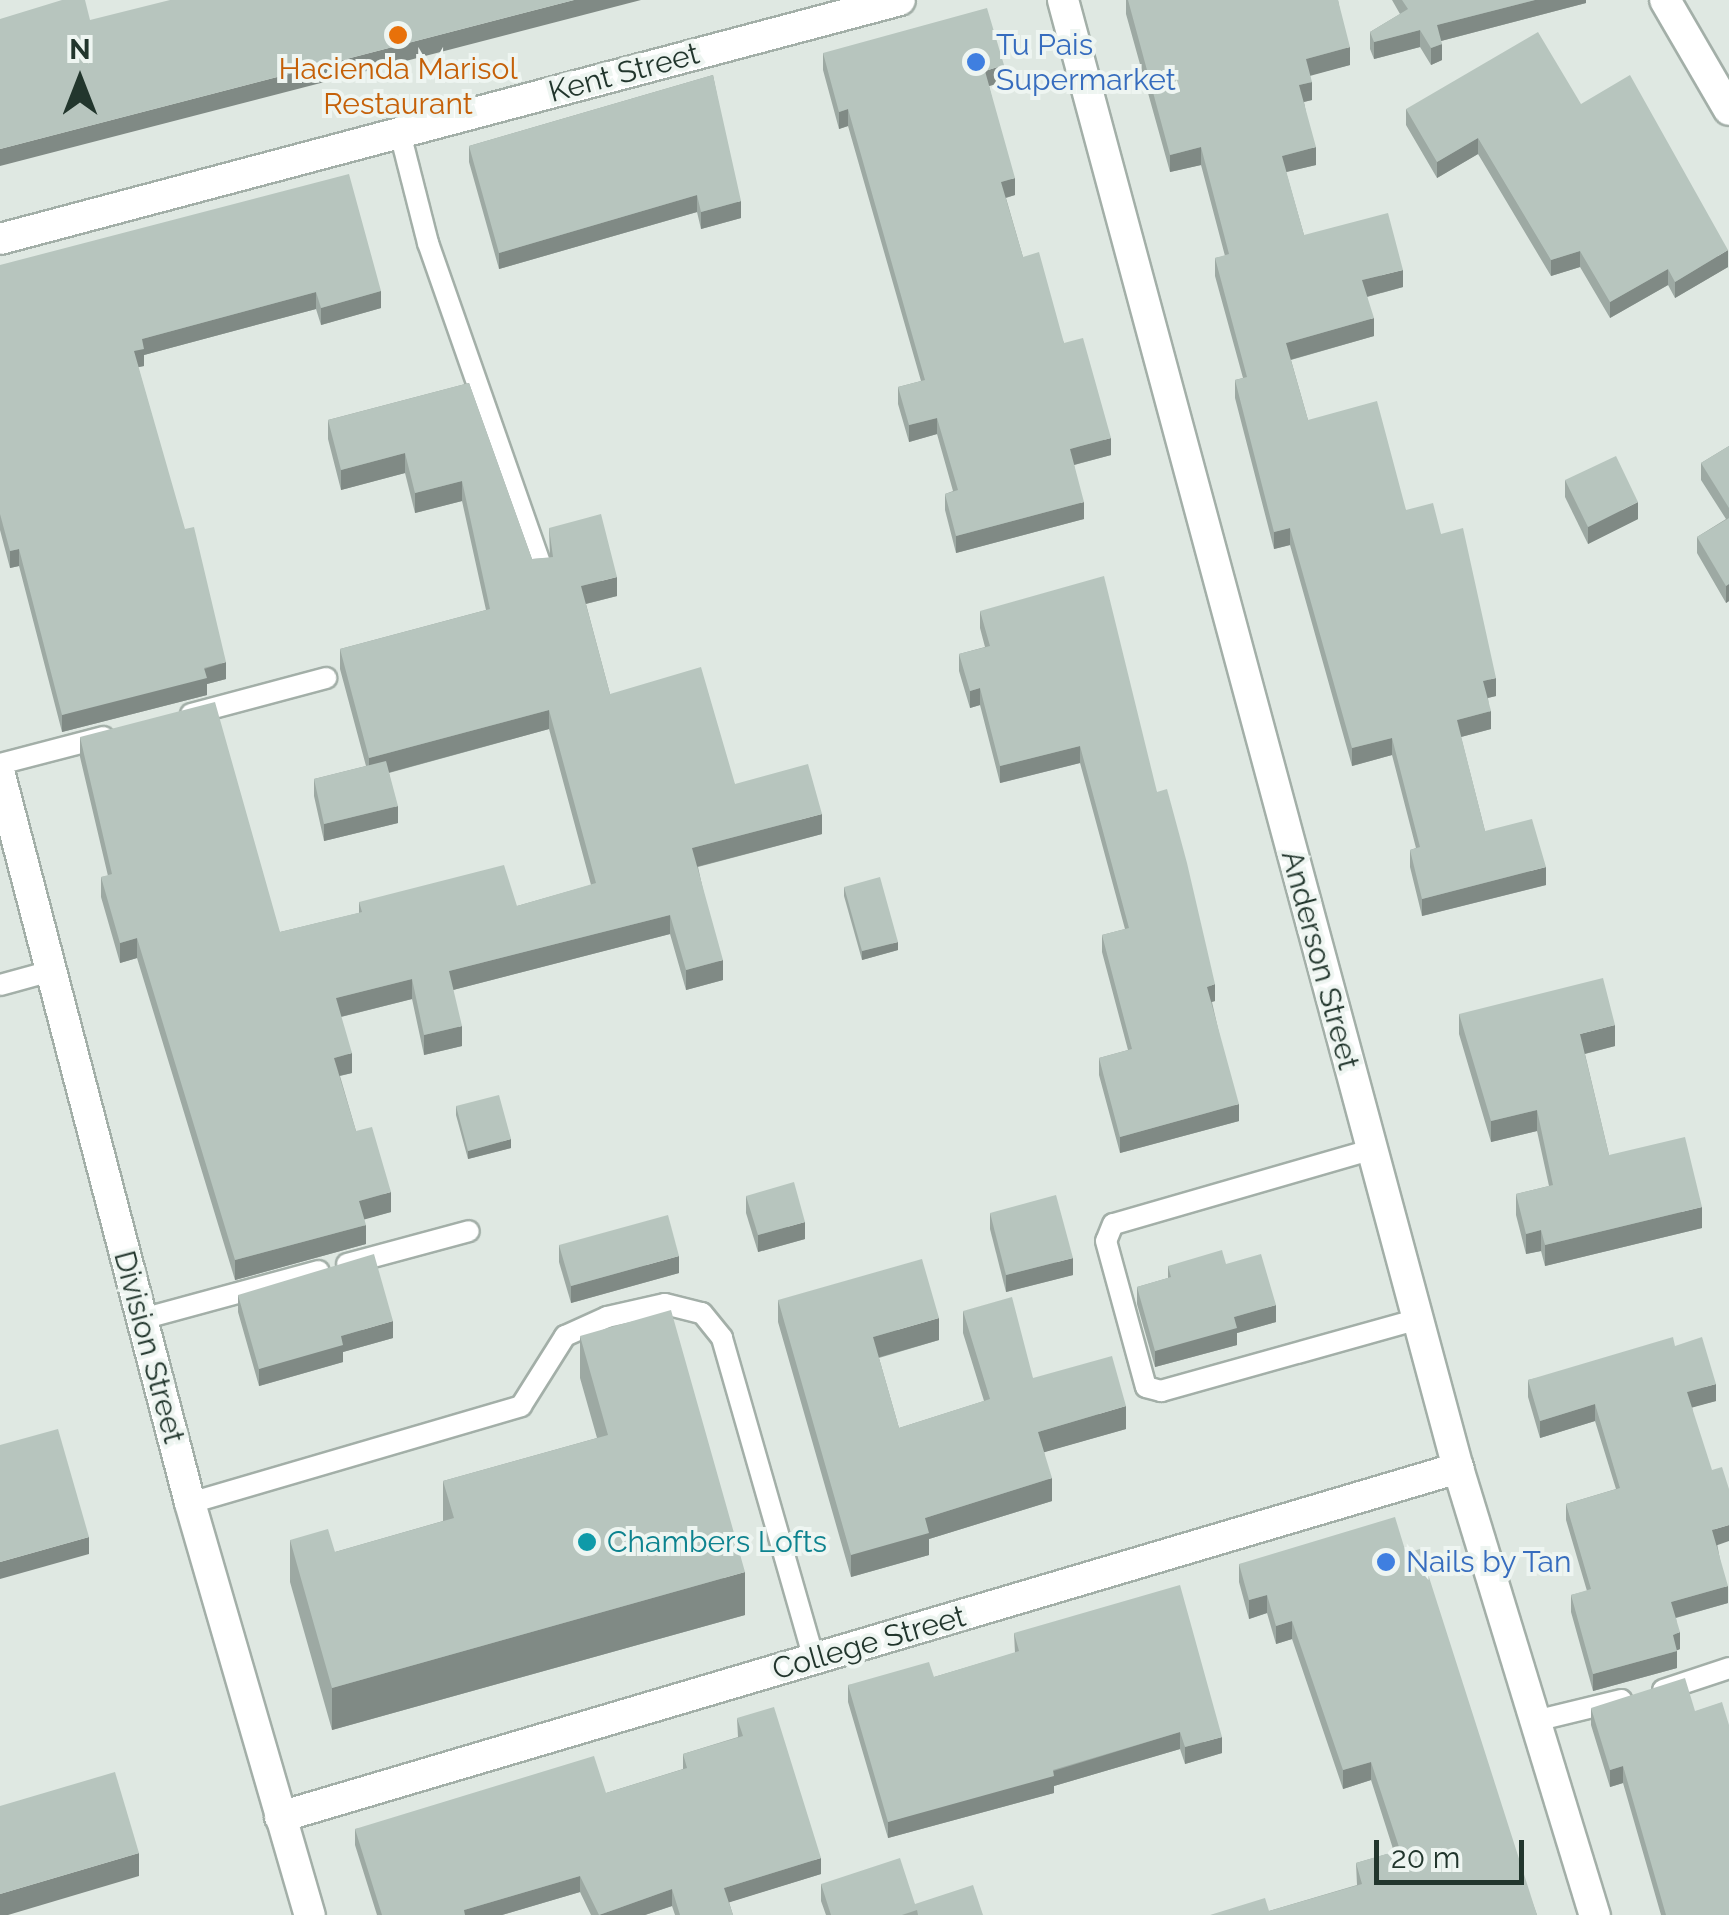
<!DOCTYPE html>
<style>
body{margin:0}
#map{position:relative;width:1729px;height:1915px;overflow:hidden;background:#dfe8e2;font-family:Raleway,sans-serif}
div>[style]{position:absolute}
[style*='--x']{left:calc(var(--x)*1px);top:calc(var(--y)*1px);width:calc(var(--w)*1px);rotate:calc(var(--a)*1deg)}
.roads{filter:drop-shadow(2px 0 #a3afa8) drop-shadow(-2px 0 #a3afa8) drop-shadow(0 2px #a3afa8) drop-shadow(0 -2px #a3afa8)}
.lane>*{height:20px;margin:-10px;padding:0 10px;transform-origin:10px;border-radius:10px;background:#fff}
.street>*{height:30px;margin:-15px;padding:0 15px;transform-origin:15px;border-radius:15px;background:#fff}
.wall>*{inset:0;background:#9da9a3}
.shaded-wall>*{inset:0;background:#808a85}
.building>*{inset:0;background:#b7c5be}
.dots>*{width:28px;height:28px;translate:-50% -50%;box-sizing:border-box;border:5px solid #eef5f1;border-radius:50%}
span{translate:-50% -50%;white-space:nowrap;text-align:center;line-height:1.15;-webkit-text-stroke:8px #eef5f1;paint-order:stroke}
.shop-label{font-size:30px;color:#366cbe}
.left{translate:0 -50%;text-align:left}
.food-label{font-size:30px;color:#c56008}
.street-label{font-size:30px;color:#22362d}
.culture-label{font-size:30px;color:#0d838f}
.north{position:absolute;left:30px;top:30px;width:100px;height:100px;-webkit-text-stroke:8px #eef5f1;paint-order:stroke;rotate:0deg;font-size:28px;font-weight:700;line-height:40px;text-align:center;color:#22362d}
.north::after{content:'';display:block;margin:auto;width:35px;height:45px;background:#22362d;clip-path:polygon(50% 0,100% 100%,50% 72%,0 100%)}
.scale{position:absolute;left:1374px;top:1840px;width:150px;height:45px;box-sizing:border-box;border:5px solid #22362d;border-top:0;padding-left:12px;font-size:30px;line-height:35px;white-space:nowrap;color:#22362d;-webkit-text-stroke:8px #eef5f1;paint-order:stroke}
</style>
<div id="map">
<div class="roads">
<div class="lane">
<div style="--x:400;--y:133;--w:114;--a:75.7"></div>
<div style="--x:428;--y:243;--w:345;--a:70.7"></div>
<div style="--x:191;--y:714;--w:140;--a:-14.9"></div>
<div style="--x:0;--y:764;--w:107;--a:-14.6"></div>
<div style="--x:0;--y:985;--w:53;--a:-15.4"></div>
<div style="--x:1370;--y:1150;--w:267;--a:163.9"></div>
<div style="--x:1113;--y:1224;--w:18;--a:112"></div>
<div style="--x:1106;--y:1241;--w:151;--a:74.7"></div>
<div style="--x:1146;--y:1387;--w:16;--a:15"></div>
<div style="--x:1161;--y:1391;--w:268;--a:-15.6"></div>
<div style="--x:347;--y:1264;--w:126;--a:-15.1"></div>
<div style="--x:142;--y:1319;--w:183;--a:-15.2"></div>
<div style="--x:190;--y:1503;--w:345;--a:-16.3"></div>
<div style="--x:521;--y:1406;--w:83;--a:-57.8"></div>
<div style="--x:565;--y:1336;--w:46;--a:-24.3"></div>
<div style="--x:607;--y:1317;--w:59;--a:-12.6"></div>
<div style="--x:665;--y:1304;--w:38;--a:14"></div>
<div style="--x:702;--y:1313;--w:32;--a:51"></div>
<div style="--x:722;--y:1338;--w:334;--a:74"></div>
<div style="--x:1663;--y:1690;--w:70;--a:-18.4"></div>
<div style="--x:1535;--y:1721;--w:89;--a:-13.7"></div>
</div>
<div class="street">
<div style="--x:1063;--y:0;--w:1520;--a:74.94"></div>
<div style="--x:1458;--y:1468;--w:468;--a:73"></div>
<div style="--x:1665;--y:0;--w:127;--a:59.8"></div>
<div style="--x:0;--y:239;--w:931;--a:-14.87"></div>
<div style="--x:0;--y:775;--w:752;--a:75.37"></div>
<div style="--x:190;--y:1503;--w:429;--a:73.8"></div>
<div style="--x:280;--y:1817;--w:1229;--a:-16.5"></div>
</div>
</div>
<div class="wall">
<div style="clip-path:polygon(1126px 0,1338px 0,1350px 65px,1310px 75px,1312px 100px,1304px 102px,1316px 165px,1286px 172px,1304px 235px,1403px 287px,1367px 297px,1374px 336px,1291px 360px,1308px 420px,1406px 510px,1441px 534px,1496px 696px,1488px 698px,1491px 729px,1461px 737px,1485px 831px,1546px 885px,1422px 916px,1410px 867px,1410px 850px,1416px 848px,1392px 755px,1352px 766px,1290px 545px,1274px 549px,1235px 398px,1235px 380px,1243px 378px,1215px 276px,1215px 258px,1225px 256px,1201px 165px,1170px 172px,1126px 14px)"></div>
<div style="clip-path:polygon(1392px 0,1586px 0,1586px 3px,1441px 41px,1442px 60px,1431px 65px,1420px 47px,1374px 59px,1370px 49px,1370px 32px,1400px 14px)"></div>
<div style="clip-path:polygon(823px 53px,1004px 82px,989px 86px,1015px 195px,1006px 198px,1023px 257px,1064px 343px,1111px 455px,1074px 465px,1084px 519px,956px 553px,945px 510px,945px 494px,953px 491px,937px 434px,909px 442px,898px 404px,898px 387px,921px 381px,848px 126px,839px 129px,823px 70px)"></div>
<div style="clip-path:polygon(713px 75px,741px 218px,701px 229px,697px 212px,499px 269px,469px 162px,469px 146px)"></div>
<div style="clip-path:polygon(1581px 104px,1728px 267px,1675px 298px,1668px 285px,1610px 318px,1580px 267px,1551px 276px,1478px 154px,1437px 178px,1406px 125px,1406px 109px)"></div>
<div style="clip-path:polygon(0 265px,381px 291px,381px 308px,321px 325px,316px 309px,144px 355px,144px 366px,138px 367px,226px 679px,207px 684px,207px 695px,62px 732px,19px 566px,10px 568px,0 530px)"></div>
<div style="clip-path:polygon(469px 383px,532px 559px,550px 558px,549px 528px,617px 596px,586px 604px,610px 694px,735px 784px,822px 834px,698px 867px,723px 980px,686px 990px,670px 934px,453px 990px,462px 1046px,424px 1055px,412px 999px,341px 1017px,352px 1073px,340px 1076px,356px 1131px,391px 1212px,364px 1219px,366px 1244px,235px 1280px,137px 958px,120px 963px,101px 897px,101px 877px,108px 876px,80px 757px,80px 737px,280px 932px,359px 913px,359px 902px,517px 906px,591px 885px,549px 729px,389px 773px,398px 823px,324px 841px,314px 796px,314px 779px,366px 766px,340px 669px,340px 649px,486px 610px,462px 501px,415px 513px,405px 473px,341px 490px,328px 439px,328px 420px)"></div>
<div style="clip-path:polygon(1729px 446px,1729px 601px,1726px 603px,1697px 553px,1697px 537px,1726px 519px,1701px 480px,1701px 463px)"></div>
<div style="clip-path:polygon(1565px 480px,1638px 519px,1588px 544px,1565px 497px)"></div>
<div style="clip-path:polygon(980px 611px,1157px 792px,1215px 1001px,1212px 1002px,1239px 1121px,1120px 1153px,1099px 1075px,1099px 1058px,1128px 1050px,1102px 952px,1102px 935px,1125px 929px,1080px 763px,1000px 783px,980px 705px,970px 708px,959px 671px,959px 654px,985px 647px,980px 628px)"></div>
<div style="clip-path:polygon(844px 887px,898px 950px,862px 960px,844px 896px)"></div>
<div style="clip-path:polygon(1459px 1014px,1615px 1046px,1585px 1054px,1609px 1155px,1702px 1228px,1545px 1266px,1541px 1251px,1526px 1254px,1516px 1215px,1516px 1194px,1549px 1186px,1537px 1131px,1491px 1142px,1459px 1034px)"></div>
<div style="clip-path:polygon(456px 1106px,511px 1148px,468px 1159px,456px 1115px)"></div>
<div style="clip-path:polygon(746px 1196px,805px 1239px,758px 1252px,746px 1213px)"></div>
<div style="clip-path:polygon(990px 1213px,1073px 1275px,1006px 1292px,990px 1229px)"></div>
<div style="clip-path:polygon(559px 1245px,679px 1273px,571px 1303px,559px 1262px)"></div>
<div style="clip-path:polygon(1226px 1264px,1276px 1322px,1237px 1333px,1237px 1345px,1155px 1367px,1137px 1304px,1137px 1287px,1168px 1278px,1168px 1266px)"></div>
<div style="clip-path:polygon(238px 1295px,393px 1338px,343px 1352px,343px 1362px,259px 1386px,238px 1312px)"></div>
<div style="clip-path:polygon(778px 1300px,939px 1340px,879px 1358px,899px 1428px,984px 1401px,963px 1333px,963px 1311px,1033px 1378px,1126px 1429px,1044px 1452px,1052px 1501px,929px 1539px,929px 1555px,851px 1577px,778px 1322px)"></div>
<div style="clip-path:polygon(580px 1336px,745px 1615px,332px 1730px,290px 1582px,290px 1540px,335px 1552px,443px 1521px,443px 1481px,597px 1438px,580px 1378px)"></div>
<div style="clip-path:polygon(1675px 1346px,1716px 1401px,1692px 1407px,1728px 1603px,1676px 1618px,1680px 1649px,1677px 1650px,1677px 1668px,1593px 1691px,1571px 1612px,1571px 1595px,1587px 1591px,1566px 1520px,1566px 1504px,1616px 1489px,1595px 1421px,1540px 1438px,1528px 1397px,1528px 1380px)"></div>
<div style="clip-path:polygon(1406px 1553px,1537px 1915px,1269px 1911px,1357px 1885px,1356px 1863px,1394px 1852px,1371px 1780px,1343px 1789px,1292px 1639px,1276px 1644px,1267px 1613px,1249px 1619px,1239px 1582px,1239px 1564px)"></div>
<div style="clip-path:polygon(1014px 1633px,1222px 1753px,1185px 1764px,1180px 1749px,1054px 1786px,1054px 1793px,888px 1838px,848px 1702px,848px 1685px,934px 1677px,1015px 1653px)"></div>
<div style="clip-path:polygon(1591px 1708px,1729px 1915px,1661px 1915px,1623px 1783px,1610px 1787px,1591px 1725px)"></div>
<div style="clip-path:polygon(737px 1718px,821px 1874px,729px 1902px,733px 1915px,675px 1915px,672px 1906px,645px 1915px,591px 1915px,580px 1892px,502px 1915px,377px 1915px,355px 1845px,355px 1829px,606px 1793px,683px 1769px,683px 1754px,738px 1737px)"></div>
<div style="clip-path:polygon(821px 1884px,915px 1904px,983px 1915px,826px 1915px,821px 1901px)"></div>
</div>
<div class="shaded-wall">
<div style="clip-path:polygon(574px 0,641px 0,0 166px,0 149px)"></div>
<div style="clip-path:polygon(1535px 0,1586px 0,1586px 3px,1437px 42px,1437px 25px)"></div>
<div style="clip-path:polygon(1420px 30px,1420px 47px,1374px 59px,1374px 42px)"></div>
<div style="clip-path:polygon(1442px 44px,1442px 60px,1431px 65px,1431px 48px)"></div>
<div style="clip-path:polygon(1350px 47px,1350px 65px,1306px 77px,1306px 59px)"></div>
<div style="clip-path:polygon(1004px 65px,1004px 82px,985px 87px,985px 71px)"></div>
<div style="clip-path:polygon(1312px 82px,1312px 100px,1299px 103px,1299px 85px)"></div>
<div style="clip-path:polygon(848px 109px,848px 126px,839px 129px,839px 112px)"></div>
<div style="clip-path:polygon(1478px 138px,1478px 154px,1437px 178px,1437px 162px)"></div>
<div style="clip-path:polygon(1201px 147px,1201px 165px,1170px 172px,1170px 155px)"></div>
<div style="clip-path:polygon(1316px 147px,1316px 165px,1282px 173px,1282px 156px)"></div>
<div style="clip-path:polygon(1015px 178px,1015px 195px,1001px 199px,1001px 182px)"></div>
<div style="clip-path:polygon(697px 195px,697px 212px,499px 269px,499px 253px)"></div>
<div style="clip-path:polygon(741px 201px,741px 218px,701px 229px,701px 212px)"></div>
<div style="clip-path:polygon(1728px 250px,1728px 267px,1675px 298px,1675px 282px)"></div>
<div style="clip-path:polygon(1580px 251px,1580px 267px,1551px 276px,1551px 260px)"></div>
<div style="clip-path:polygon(1668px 269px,1668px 285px,1610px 318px,1610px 302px)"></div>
<div style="clip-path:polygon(1403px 270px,1403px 287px,1362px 298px,1362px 280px)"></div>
<div style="clip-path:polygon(381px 291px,381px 308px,321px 325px,321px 308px)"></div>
<div style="clip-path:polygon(316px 292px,316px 309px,144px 355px,144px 366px,134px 368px,134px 351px,142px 339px)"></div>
<div style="clip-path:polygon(1374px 318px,1374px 336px,1286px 361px,1286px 343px)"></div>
<div style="clip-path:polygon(937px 418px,937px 434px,909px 442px,909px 425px)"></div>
<div style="clip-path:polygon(1111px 438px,1111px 455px,1070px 466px,1070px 449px)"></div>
<div style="clip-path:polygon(405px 453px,405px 473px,341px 490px,341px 470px)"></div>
<div style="clip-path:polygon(462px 481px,462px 501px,415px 513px,415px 493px)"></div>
<div style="clip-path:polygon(1084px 502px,1084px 519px,956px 553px,956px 536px)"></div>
<div style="clip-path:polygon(1638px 502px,1638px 519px,1588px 544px,1588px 527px)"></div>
<div style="clip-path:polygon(1290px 528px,1290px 545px,1274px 549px,1274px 532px)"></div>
<div style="clip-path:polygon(19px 549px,19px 566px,10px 568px,10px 551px)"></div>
<div style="clip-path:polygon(617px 577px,617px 596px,581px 605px,581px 586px)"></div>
<div style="clip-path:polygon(1729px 584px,1729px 601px,1726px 603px,1726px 586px)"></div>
<div style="clip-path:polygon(226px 662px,226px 679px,207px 684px,207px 695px,62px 732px,62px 715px)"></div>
<div style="clip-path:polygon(1496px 678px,1496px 696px,1483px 699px,1483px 681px)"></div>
<div style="clip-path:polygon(980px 688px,980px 705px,970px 708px,970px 691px)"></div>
<div style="clip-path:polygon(549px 710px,549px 729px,369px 778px,369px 758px)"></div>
<div style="clip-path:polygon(1491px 711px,1491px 729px,1457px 738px,1457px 720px)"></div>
<div style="clip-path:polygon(1392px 738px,1392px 755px,1352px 766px,1352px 748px)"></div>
<div style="clip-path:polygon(1080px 746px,1080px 763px,1000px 783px,1000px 766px)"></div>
<div style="clip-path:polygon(398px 806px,398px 823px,324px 841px,324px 824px)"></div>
<div style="clip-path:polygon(822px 814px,822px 834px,692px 868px,692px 848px)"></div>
<div style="clip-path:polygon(1546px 867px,1546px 885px,1422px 916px,1422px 899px)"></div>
<div style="clip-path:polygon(670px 915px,670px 934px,449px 991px,449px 971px)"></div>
<div style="clip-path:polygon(137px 938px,137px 958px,120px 963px,120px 943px)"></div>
<div style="clip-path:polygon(898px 942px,898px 950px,862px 960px,862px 951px)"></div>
<div style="clip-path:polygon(723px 960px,723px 980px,686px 990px,686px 970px)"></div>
<div style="clip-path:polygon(412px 979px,412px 999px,336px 1018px,336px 998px)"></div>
<div style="clip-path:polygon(1215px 984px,1215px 1001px,1207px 1003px,1207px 987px)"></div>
<div style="clip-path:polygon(1615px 1025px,1615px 1046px,1580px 1055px,1580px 1034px)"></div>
<div style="clip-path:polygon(462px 1026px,462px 1046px,424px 1055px,424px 1035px)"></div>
<div style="clip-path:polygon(352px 1053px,352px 1073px,334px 1077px,334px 1058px)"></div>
<div style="clip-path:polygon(1239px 1104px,1239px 1121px,1120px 1153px,1120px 1137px)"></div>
<div style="clip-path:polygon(1537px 1110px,1537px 1131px,1491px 1142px,1491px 1121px)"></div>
<div style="clip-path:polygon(511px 1139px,511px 1148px,468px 1159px,468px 1151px)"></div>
<div style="clip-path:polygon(391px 1192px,391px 1212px,359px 1221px,359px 1201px)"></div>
<div style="clip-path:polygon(1702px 1207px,1702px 1228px,1545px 1266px,1545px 1245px)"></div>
<div style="clip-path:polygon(805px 1222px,805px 1239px,758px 1252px,758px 1235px)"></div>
<div style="clip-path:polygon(366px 1225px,366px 1244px,235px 1280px,235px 1260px)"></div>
<div style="clip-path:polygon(1541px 1230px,1541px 1251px,1526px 1254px,1526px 1234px)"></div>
<div style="clip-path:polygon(679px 1256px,679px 1273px,571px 1303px,571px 1286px)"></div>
<div style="clip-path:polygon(1073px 1258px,1073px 1275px,1006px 1292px,1006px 1275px)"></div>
<div style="clip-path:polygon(1276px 1305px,1276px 1322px,1237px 1333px,1237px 1345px,1155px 1367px,1155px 1351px,1234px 1317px)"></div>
<div style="clip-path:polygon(939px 1318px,939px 1340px,873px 1359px,873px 1337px)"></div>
<div style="clip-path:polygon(393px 1321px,393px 1338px,343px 1352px,343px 1362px,259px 1386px,259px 1369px,341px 1336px)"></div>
<div style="clip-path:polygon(1716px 1384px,1716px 1401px,1687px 1409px,1687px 1392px)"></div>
<div style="clip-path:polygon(1595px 1404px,1595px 1421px,1540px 1438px,1540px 1421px)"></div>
<div style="clip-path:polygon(1126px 1406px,1126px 1429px,1038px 1454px,1038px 1432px)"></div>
<div style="clip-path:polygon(1052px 1478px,1052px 1501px,929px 1539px,929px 1555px,851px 1577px,851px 1555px,925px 1518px)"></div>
<div style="clip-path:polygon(1729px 1525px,1729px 1541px,1712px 1547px,1712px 1530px)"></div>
<div style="clip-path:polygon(89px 1537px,89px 1554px,0 1579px,0 1562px)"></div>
<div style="clip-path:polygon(745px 1572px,745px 1615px,332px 1730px,332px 1688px)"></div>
<div style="clip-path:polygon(1728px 1586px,1728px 1603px,1671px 1619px,1671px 1602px)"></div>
<div style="clip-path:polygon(1267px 1595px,1267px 1613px,1249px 1619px,1249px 1600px)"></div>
<div style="clip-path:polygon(1292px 1621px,1292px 1639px,1276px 1644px,1276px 1626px)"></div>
<div style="clip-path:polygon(1680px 1632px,1680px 1649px,1673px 1652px,1673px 1635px)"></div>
<div style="clip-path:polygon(1677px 1651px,1677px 1668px,1593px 1691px,1593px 1674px)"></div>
<div style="clip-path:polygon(1180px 1732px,1180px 1749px,1054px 1786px,1054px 1793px,888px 1838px,888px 1822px)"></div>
<div style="clip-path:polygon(1222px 1737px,1222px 1753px,1185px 1764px,1185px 1747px)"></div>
<div style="clip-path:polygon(1371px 1762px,1371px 1780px,1343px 1789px,1343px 1770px)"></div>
<div style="clip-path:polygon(1623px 1766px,1623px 1783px,1610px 1787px,1610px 1770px)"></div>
<div style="clip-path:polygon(139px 1853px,139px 1876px,8px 1915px,0 1915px,0 1894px)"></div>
<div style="clip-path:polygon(821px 1858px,821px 1874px,724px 1904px,724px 1888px)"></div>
<div style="clip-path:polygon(580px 1876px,580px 1892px,502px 1915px,464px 1915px,464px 1910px)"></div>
<div style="clip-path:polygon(672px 1889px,672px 1906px,645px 1915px,599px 1915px)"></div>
</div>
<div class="building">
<div style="clip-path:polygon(62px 0,85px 0,90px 20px,170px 0,574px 0,0 149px,0 19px)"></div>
<div style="clip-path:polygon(1128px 0,1338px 0,1350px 47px,1306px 59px,1312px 82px,1299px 85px,1316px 147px,1282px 156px,1304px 235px,1388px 213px,1403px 270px,1362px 280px,1374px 318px,1286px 343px,1308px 420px,1377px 401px,1406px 510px,1433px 503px,1441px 534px,1463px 528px,1496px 678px,1483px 681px,1491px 711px,1457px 720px,1485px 831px,1532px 819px,1546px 867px,1422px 899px,1410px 850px,1420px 847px,1392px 738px,1352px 748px,1290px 528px,1274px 532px,1235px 380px,1247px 377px,1215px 258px,1229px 254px,1201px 147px,1170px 155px)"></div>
<div style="clip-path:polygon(1402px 0,1535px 0,1437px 25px,1442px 44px,1431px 48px,1420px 30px,1374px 42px,1370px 32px,1408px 9px)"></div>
<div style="clip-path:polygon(987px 8px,1004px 65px,985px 71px,1015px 178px,1001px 182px,1023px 257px,1039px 252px,1064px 343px,1083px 338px,1111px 438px,1070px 449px,1084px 502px,956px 536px,945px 494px,958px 490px,937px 418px,909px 425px,898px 387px,925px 380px,848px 109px,839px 112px,823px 53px)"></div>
<div style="clip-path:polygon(1538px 32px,1581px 104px,1630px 75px,1728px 250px,1675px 282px,1668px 269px,1610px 302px,1580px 251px,1551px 260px,1478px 138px,1437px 162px,1406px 109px)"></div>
<div style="clip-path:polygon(713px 75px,741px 201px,701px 212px,697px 195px,499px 253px,469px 146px)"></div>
<div style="clip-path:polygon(349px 174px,381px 291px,321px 308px,316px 292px,142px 339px,144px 349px,134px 351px,185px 529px,194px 527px,226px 662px,204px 668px,207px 678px,62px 715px,19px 549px,10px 551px,0 514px,0 265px)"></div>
<div style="clip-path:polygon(469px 383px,532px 559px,553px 557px,549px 528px,601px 514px,617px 577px,581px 586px,610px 694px,701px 667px,735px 784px,808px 764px,822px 814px,692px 848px,723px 960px,686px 970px,670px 915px,449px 971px,462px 1026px,424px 1035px,412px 979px,336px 998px,352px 1053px,334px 1058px,356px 1131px,372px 1127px,391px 1192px,359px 1201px,366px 1225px,235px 1260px,137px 938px,120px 943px,101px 877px,112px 874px,80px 737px,215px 702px,280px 932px,362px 912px,359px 902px,504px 865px,517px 906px,596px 883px,549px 710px,369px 758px,340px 649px,490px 609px,462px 481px,415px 493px,405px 453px,341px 470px,328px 420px)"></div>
<div style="clip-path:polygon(1729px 446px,1729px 508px,1701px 463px)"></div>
<div style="clip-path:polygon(1616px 456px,1638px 502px,1588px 527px,1565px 480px)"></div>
<div style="clip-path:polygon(1729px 518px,1729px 584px,1726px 586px,1697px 537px)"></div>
<div style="clip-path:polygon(1104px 576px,1157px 792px,1167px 789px,1187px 863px,1215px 984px,1207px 987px,1239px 1104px,1120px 1137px,1099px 1058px,1132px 1049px,1102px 935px,1129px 928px,1080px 746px,1000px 766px,980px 688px,970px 691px,959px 654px,990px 646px,980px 611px)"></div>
<div style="clip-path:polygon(386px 761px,398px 806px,324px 824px,314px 779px)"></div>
<div style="clip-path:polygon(880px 877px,898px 942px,862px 951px,844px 887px)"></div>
<div style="clip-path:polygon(1603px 978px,1615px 1025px,1580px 1034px,1609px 1155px,1685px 1137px,1702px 1207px,1545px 1245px,1541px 1230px,1526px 1234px,1516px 1194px,1553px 1185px,1537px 1110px,1491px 1121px,1459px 1014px)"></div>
<div style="clip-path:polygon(499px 1095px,511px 1139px,468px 1151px,456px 1106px)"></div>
<div style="clip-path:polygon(794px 1182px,805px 1222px,758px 1235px,746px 1196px)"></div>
<div style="clip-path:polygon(1056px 1195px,1073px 1258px,1006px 1275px,990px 1213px)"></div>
<div style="clip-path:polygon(668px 1215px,679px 1256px,571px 1286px,559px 1245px)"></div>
<div style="clip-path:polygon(1222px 1250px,1226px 1264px,1261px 1254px,1276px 1305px,1234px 1317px,1237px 1328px,1155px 1351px,1137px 1287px,1171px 1277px,1168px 1266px)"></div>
<div style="clip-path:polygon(374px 1254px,393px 1321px,341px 1336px,343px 1345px,259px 1369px,238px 1295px)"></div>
<div style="clip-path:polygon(922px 1259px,939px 1318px,873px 1337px,899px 1428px,990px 1399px,963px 1311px,1012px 1297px,1033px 1378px,1112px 1356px,1126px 1406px,1038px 1432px,1052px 1478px,925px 1518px,929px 1533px,851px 1555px,778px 1300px)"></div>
<div style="clip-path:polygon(671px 1310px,745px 1572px,332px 1688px,290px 1540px,328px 1529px,335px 1552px,454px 1518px,443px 1481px,608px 1435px,580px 1336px)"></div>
<div style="clip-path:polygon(1673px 1337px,1675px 1346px,1702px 1337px,1716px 1384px,1687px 1392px,1712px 1470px,1722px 1467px,1729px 1489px,1729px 1525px,1712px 1530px,1728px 1586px,1671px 1602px,1680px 1632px,1673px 1635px,1677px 1651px,1593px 1674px,1571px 1595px,1591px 1589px,1566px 1504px,1620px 1488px,1595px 1404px,1540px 1421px,1528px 1380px)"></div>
<div style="clip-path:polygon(58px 1429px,89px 1537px,0 1562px,0 1445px)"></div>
<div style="clip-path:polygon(1395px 1517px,1406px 1553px,1420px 1549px,1537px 1915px,1210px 1915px,1265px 1898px,1269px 1911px,1362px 1884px,1356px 1863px,1400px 1850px,1371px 1762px,1343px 1770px,1292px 1621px,1276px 1626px,1267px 1595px,1249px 1600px,1239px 1564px)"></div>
<div style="clip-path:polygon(1180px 1585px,1222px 1737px,1185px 1747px,1180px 1732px,1053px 1770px,1054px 1776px,888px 1822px,848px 1685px,929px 1662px,934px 1677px,1019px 1651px,1014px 1633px)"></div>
<div style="clip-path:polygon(1685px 1678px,1695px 1711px,1722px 1702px,1729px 1725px,1729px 1915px,1666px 1915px,1623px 1766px,1610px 1770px,1591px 1708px)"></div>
<div style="clip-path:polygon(774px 1707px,821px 1858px,724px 1888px,733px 1915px,680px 1915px,672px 1889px,599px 1915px,580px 1876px,464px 1910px,465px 1915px,382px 1915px,355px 1829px,594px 1756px,606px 1793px,687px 1768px,683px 1754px,743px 1736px,737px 1718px)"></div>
<div style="clip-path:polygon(115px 1772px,139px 1853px,0 1894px,0 1806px)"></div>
<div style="clip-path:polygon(900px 1858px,915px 1904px,973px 1885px,983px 1915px,918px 1915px,917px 1910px,902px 1915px,831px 1915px,821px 1884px)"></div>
</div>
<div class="dots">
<div style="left:398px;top:35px;background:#e8710a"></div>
<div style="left:976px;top:62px;background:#3f7fe0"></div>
<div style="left:587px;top:1542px;background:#0f9aa8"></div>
<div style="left:1386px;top:1562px;background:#3f7fe0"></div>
</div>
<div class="shop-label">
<span class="left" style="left:996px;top:62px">Tu Pais<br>Supermarket</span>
<span class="left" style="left:1406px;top:1562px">Nails by Tan</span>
</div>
<div class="food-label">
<span style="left:398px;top:86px">Hacienda Marisol<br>Restaurant</span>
</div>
<div class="street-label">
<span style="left:624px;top:73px;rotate:-15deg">Kent Street</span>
<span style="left:1320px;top:960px;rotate:75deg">Anderson Street</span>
<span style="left:149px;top:1347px;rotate:75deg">Division Street</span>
<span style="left:869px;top:1643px;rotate:-16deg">College Street</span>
</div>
<div class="culture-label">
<span class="left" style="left:607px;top:1542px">Chambers Lofts</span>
</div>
<div class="north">N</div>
<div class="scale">20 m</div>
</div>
